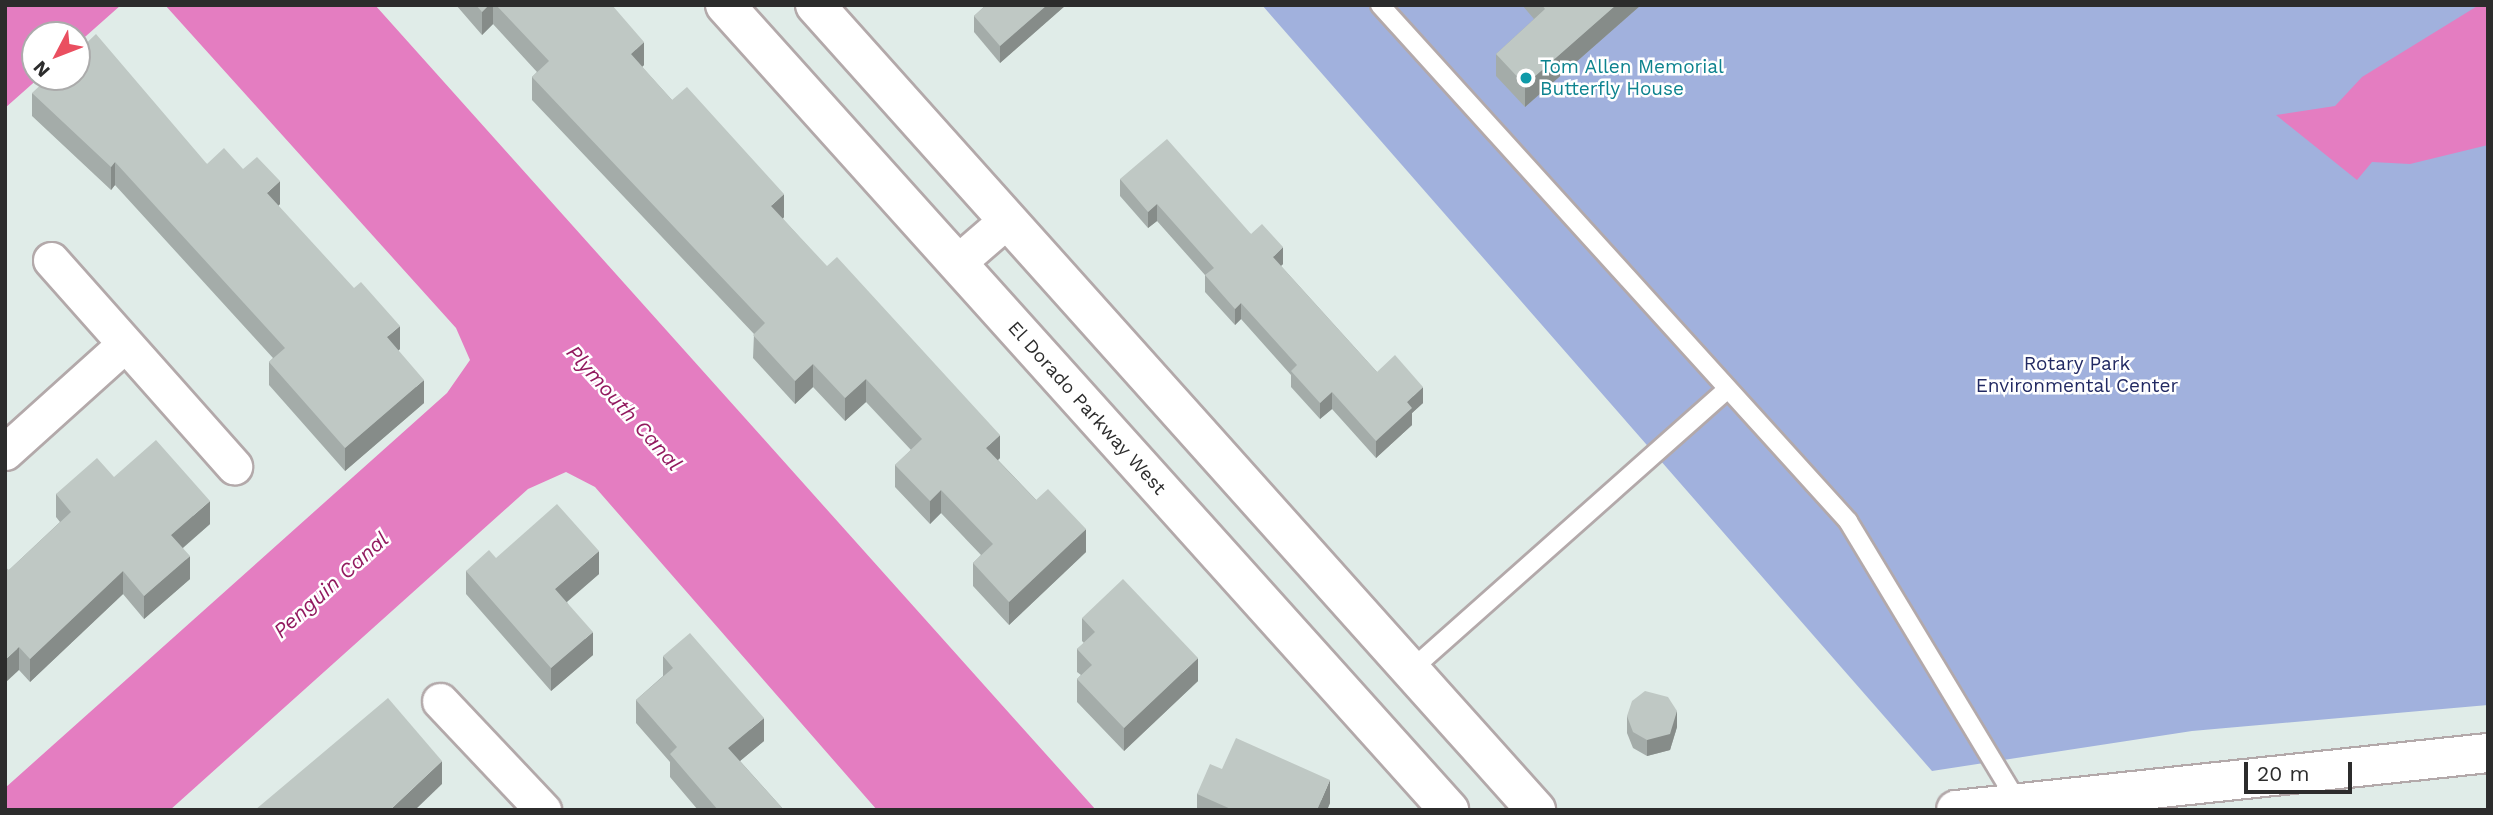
<!DOCTYPE html>
<style>
body{margin:0}
#map{position:relative;width:2493px;height:815px;overflow:hidden;background:#e0ece8;font-family:"Work Sans",sans-serif}
div>[style]{position:absolute}
[style*='--x']{left:calc(var(--x)*1px);top:calc(var(--y)*1px);width:calc(var(--w)*1px);rotate:calc(var(--a)*1deg)}
.green>*{inset:0;background:#a1b1dd}
.water>*{inset:0;background:#e47dc1}
.roads{filter:drop-shadow(2px 0 #b3a9aa) drop-shadow(-2px 0 #b3a9aa) drop-shadow(0 2px #b3a9aa) drop-shadow(0 -2px #b3a9aa)}
.lane>*{height:18px;margin:-9px;padding:0 9px;transform-origin:9px;border-radius:9px;background:#fff}
.street>*{height:35px;margin:-17.5px;padding:0 17.5px;transform-origin:17.5px;border-radius:17.5px;background:#fff}
.secondary>*{height:38px;margin:-19px;padding:0 19px;transform-origin:19px;border-radius:19px;background:#fff}
.wall>*{inset:0;background:#a4aca9}
.shaded-wall>*{inset:0;background:#868c89}
.building>*{inset:0;background:#bfc8c4}
.dots>*{width:19px;height:19px;translate:-50% -50%;box-sizing:border-box;border:4px solid #fff;border-radius:50%}
span{translate:-50% -50%;white-space:nowrap;text-align:center;line-height:1.15;-webkit-text-stroke:5px #fff;paint-order:stroke}
.culture-label{font-size:19px;color:#0d838f}
.left{translate:0 -50%;text-align:left}
.park-label{font-size:19px;color:#222a63}
.street-label{font-size:19px;color:#2c2c2c}
.water-label{font-size:21px;color:#921a5f;font-style:italic}
.frame{position:absolute;inset:0;border:7px solid #2c2c2c;pointer-events:none}
.north{position:absolute;left:21px;top:21px;width:70px;height:70px;box-sizing:border-box;background:#fff;border:2px solid #ababab;border-radius:50%;rotate:228deg;font-size:19px;font-weight:700;line-height:28px;text-align:center;color:#2c2c2c}
.north::after{content:'';display:block;margin:auto;width:24px;height:32px;background:#ea4f60;clip-path:polygon(50% 0,100% 100%,50% 72%,0 100%)}
.scale{position:absolute;left:2244px;top:762px;width:108px;height:32px;box-sizing:border-box;border:4px solid #2c2c2c;border-top:0;padding-left:9px;font-size:21px;line-height:24px;white-space:nowrap;color:#2c2c2c;-webkit-text-stroke:5px #fff;paint-order:stroke}
</style>
<div id="map">
<div class="green">
<div style="clip-path:polygon(1262px 5px,2488px 5px,2488px 705px,2192px 731px,1932px 771px)"></div>
</div>
<div class="water">
<div style="clip-path:polygon(5px 5px,121px 5px,77px 44px,77px 35px,35px 35px,40px 77px,5px 108px)"></div>
<div style="clip-path:polygon(165px 5px,375px 5px,1096px 810px,877px 810px,595px 487px,566px 472px,528px 489px,170px 810px,5px 810px,5px 788px,447px 393px,470px 360px,456px 328px)"></div>
<div style="clip-path:polygon(2479px 5px,2488px 5px,2488px 145px,2410px 164px,2372px 162px,2357px 180px,2276px 115px,2335px 106px,2362px 77px)"></div>
</div>
<div class="roads">
<div class="lane">
<div style="--x:1380;--y:5;--w:697;--a:47.79"></div>
<div style="--x:1848;--y:521;--w:329;--a:58.9"></div>
<div style="--x:1411;--y:670;--w:423;--a:-41.6"></div>
</div>
<div class="street">
<div style="--x:51;--y:260;--w:276;--a:48.4"></div>
<div style="--x:957;--y:263;--w:67;--a:-40.8"></div>
<div style="--x:5;--y:452;--w:161;--a:-42"></div>
<div style="--x:440;--y:701;--w:150;--a:46.6"></div>
</div>
<div class="secondary">
<div style="--x:725;--y:5;--w:1083;--a:48.03"></div>
<div style="--x:815;--y:5;--w:1081;--a:48.15"></div>
<div style="--x:1956;--y:810;--w:535;--a:-6.12"></div>
</div>
</div>
<div class="wall">
<div style="clip-path:polygon(456px 5px,612px 5px,644px 65px,642px 67px,672px 100px,784px 217px,783px 219px,1000px 458px,998px 460px,1086px 552px,1009px 625px,973px 586px,973px 563px,981px 555px,941px 513px,930px 524px,895px 487px,895px 465px,911px 450px,866px 402px,845px 421px,813px 387px,795px 404px,753px 358px,754px 334px,532px 100px,532px 77px,537px 72px,493px 24px,482px 35px)"></div>
<div style="clip-path:polygon(986px 5px,1066px 5px,1000px 63px,974px 32px,974px 16px)"></div>
<div style="clip-path:polygon(1522px 5px,1641px 5px,1525px 107px,1496px 76px,1496px 54px,1534px 19px)"></div>
<div style="clip-path:polygon(32px 93px,207px 164px,243px 169px,280px 204px,278px 206px,400px 349px,398px 351px,424px 403px,345px 471px,269px 385px,269px 362px,273px 358px,115px 185px,111px 190px,32px 116px)"></div>
<div style="clip-path:polygon(1120px 179px,1251px 234px,1283px 264px,1281px 266px,1377px 372px,1423px 403px,1412px 413px,1412px 425px,1376px 458px,1332px 409px,1320px 419px,1291px 387px,1291px 375px,1241px 319px,1235px 325px,1205px 292px,1205px 275px,1157px 221px,1148px 228px,1120px 196px)"></div>
<div style="clip-path:polygon(114px 477px,210px 524px,183px 548px,190px 579px,144px 619px,123px 594px,30px 682px,19px 670px,9px 570px,60px 522px,56px 517px,56px 494px)"></div>
<div style="clip-path:polygon(496px 558px,599px 574px,567px 602px,593px 655px,551px 691px,466px 594px,466px 571px)"></div>
<div style="clip-path:polygon(1082px 618px,1198px 681px,1124px 751px,1077px 702px,1077px 679px,1081px 675px,1077px 672px,1077px 649px,1084px 643px,1082px 641px)"></div>
<div style="clip-path:polygon(663px 656px,764px 741px,740px 761px,784px 810px,698px 810px,670px 777px,670px 762px,636px 723px,636px 700px,663px 676px)"></div>
<div style="clip-path:polygon(1627px 716px,1677px 727px,1670px 750px,1647px 756px,1633px 748px,1627px 733px)"></div>
<div style="clip-path:polygon(1222px 769px,1330px 803px,1327px 810px,1197px 810px,1197px 794px)"></div>
</div>
<div class="shaded-wall">
<div style="clip-path:polygon(489px 5px,493px 5px,493px 24px,482px 35px,482px 12px)"></div>
<div style="clip-path:polygon(1047px 5px,1066px 5px,1000px 63px,1000px 46px)"></div>
<div style="clip-path:polygon(1616px 5px,1641px 5px,1525px 107px,1525px 85px)"></div>
<div style="clip-path:polygon(644px 42px,644px 65px,631px 77px,631px 54px)"></div>
<div style="clip-path:polygon(115px 162px,115px 185px,111px 190px,111px 167px)"></div>
<div style="clip-path:polygon(280px 181px,280px 204px,267px 216px,267px 193px)"></div>
<div style="clip-path:polygon(784px 194px,784px 217px,771px 229px,771px 206px)"></div>
<div style="clip-path:polygon(1157px 204px,1157px 221px,1148px 228px,1148px 212px)"></div>
<div style="clip-path:polygon(1283px 247px,1283px 264px,1273px 273px,1273px 257px)"></div>
<div style="clip-path:polygon(1241px 303px,1241px 319px,1235px 325px,1235px 309px)"></div>
<div style="clip-path:polygon(400px 326px,400px 349px,387px 360px,387px 337px)"></div>
<div style="clip-path:polygon(813px 364px,813px 387px,795px 404px,795px 381px)"></div>
<div style="clip-path:polygon(866px 379px,866px 402px,845px 421px,845px 398px)"></div>
<div style="clip-path:polygon(424px 380px,424px 403px,345px 471px,345px 448px)"></div>
<div style="clip-path:polygon(1423px 387px,1423px 403px,1412px 413px,1412px 425px,1376px 458px,1376px 441px,1407px 402px)"></div>
<div style="clip-path:polygon(1332px 392px,1332px 409px,1320px 419px,1320px 403px)"></div>
<div style="clip-path:polygon(1000px 435px,1000px 458px,986px 471px,986px 448px)"></div>
<div style="clip-path:polygon(941px 490px,941px 513px,930px 524px,930px 501px)"></div>
<div style="clip-path:polygon(210px 501px,210px 524px,171px 558px,171px 535px)"></div>
<div style="clip-path:polygon(1086px 529px,1086px 552px,1009px 625px,1009px 602px)"></div>
<div style="clip-path:polygon(599px 551px,599px 574px,555px 612px,555px 589px)"></div>
<div style="clip-path:polygon(190px 556px,190px 579px,144px 619px,144px 596px)"></div>
<div style="clip-path:polygon(123px 571px,123px 594px,30px 682px,30px 659px)"></div>
<div style="clip-path:polygon(593px 632px,593px 655px,551px 691px,551px 668px)"></div>
<div style="clip-path:polygon(19px 647px,19px 670px,5px 683px,5px 660px)"></div>
<div style="clip-path:polygon(1198px 658px,1198px 681px,1124px 751px,1124px 728px)"></div>
<div style="clip-path:polygon(1677px 711px,1677px 727px,1670px 750px,1647px 756px,1647px 740px)"></div>
<div style="clip-path:polygon(764px 718px,764px 741px,728px 771px,728px 748px)"></div>
<div style="clip-path:polygon(442px 761px,442px 784px,415px 810px,390px 810px)"></div>
<div style="clip-path:polygon(1330px 780px,1330px 803px,1327px 810px,1317px 810px)"></div>
</div>
<div class="building">
<div style="clip-path:polygon(476px 5px,489px 5px,482px 12px)"></div>
<div style="clip-path:polygon(496px 5px,612px 5px,644px 42px,631px 54px,672px 100px,687px 87px,784px 194px,771px 206px,827px 266px,837px 257px,1000px 435px,986px 448px,1036px 500px,1048px 489px,1086px 529px,1009px 602px,973px 563px,993px 544px,941px 490px,930px 501px,895px 465px,922px 439px,866px 379px,845px 398px,813px 364px,795px 381px,753px 335px,765px 323px,532px 77px,549px 61px)"></div>
<div style="clip-path:polygon(986px 5px,1047px 5px,1000px 46px,974px 16px)"></div>
<div style="clip-path:polygon(1542px 5px,1616px 5px,1525px 85px,1496px 54px,1545px 9px)"></div>
<div style="clip-path:polygon(96px 34px,207px 164px,224px 148px,243px 169px,257px 157px,280px 181px,267px 193px,354px 288px,361px 282px,400px 326px,387px 337px,424px 380px,345px 448px,269px 362px,285px 348px,115px 162px,111px 167px,32px 93px,49px 77px,77px 77px,77px 52px)"></div>
<div style="clip-path:polygon(1167px 139px,1251px 234px,1262px 224px,1283px 247px,1273px 257px,1377px 372px,1395px 355px,1423px 387px,1407px 402px,1412px 408px,1376px 441px,1332px 392px,1320px 403px,1291px 371px,1297px 365px,1241px 303px,1235px 309px,1205px 275px,1214px 268px,1157px 204px,1148px 212px,1120px 179px)"></div>
<div style="clip-path:polygon(156px 440px,210px 501px,171px 535px,190px 556px,144px 596px,123px 571px,30px 659px,19px 647px,5px 660px,5px 567px,9px 570px,71px 512px,56px 494px,97px 458px,114px 477px)"></div>
<div style="clip-path:polygon(557px 504px,599px 551px,555px 589px,593px 632px,551px 668px,466px 571px,489px 550px,496px 558px)"></div>
<div style="clip-path:polygon(1123px 579px,1198px 658px,1124px 728px,1077px 679px,1092px 665px,1077px 649px,1095px 632px,1082px 618px)"></div>
<div style="clip-path:polygon(690px 633px,764px 718px,728px 748px,784px 810px,718px 810px,670px 754px,677px 747px,636px 700px,673px 668px,663px 656px)"></div>
<div style="clip-path:polygon(1645px 691px,1668px 697px,1677px 711px,1670px 734px,1647px 740px,1633px 732px,1627px 716px,1632px 701px)"></div>
<div style="clip-path:polygon(388px 698px,442px 761px,390px 810px,255px 810px)"></div>
<div style="clip-path:polygon(1236px 738px,1330px 780px,1317px 810px,1233px 810px,1197px 794px,1210px 764px,1222px 769px)"></div>
</div>
<div class="dots">
<div style="left:1526px;top:78px;background:#0f9aa8"></div>
</div>
<div class="culture-label">
<span class="left" style="left:1540px;top:78px">Tom Allen Memorial<br>Butterfly House</span>
</div>
<div class="park-label">
<span style="left:2077px;top:375px">Rotary Park<br>Environmental Center</span>
</div>
<div class="street-label">
<span style="left:1087px;top:408px;rotate:48deg">El Dorado Parkway West</span>
</div>
<div class="water-label">
<span style="left:624px;top:408px;rotate:48deg">Plymouth Canal</span>
<span style="left:331px;top:585px;rotate:-42deg">Penguin Canal</span>
</div>
<div class="frame"></div>
<div class="north">N</div>
<div class="scale">20 m</div>
</div>
